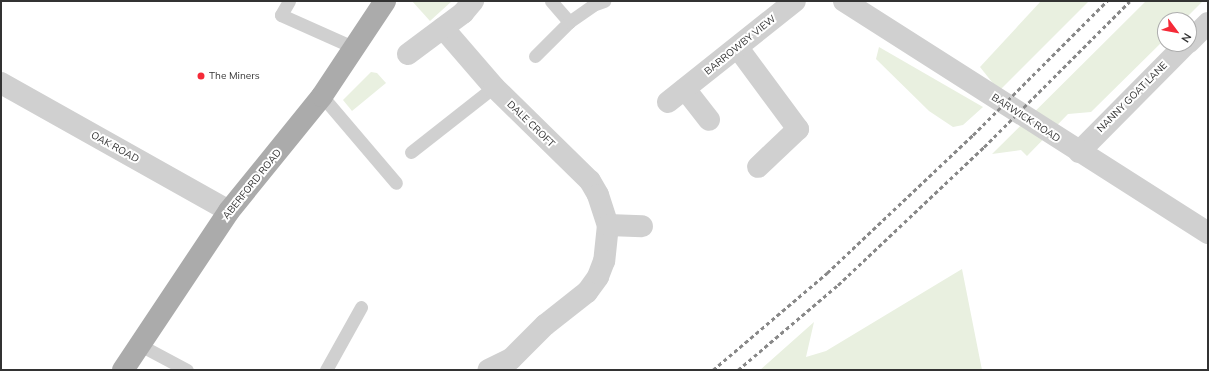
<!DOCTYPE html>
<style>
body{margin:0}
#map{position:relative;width:1209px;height:371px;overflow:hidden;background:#fff;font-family:Mulish,sans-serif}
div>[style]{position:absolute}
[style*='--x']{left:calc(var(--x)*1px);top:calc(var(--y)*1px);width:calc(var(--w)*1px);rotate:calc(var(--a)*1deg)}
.green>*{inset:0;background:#e9f0e0}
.service>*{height:13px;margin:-6.5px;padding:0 6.5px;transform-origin:6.5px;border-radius:6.5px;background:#d0d0d0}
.minor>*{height:22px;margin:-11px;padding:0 11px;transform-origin:11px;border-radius:11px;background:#d0d0d0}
.tertiary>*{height:22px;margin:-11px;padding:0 11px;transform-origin:11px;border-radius:11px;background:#d0d0d0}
.primary>*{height:22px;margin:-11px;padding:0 11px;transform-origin:11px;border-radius:11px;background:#ababab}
.rail>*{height:3px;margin-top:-1.5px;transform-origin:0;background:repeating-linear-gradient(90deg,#888 0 4px,transparent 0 7px)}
.dots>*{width:11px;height:11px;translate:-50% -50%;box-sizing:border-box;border:2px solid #fff;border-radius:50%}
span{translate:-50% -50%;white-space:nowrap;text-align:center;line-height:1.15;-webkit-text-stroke:4px #fff;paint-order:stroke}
.street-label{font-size:10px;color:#333}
.poi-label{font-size:10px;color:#333}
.left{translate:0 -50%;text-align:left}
.frame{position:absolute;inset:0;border:2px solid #333;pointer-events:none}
.north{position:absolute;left:1157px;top:12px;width:40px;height:40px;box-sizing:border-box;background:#fff;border:1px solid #adadad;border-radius:50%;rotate:122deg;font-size:11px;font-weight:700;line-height:16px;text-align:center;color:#333}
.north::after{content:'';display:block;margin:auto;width:14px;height:18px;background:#f52a38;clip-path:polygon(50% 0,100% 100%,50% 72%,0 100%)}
</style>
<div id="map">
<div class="green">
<div style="clip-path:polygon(412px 1px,452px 1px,430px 21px)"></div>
<div style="clip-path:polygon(1041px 1px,1089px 1px,999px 91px,980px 67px)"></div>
<div style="clip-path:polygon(1146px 1px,1203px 1px,1184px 20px,1165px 20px,1165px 39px,1091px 112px,1068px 114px,1027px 156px,1021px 150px,992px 154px)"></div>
<div style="clip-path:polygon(879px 47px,983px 107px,963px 125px,953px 127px,929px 111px,876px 59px)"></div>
<div style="clip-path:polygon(371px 72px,377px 73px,386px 83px,352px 111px,343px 100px)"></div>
<div style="clip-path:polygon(962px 269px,982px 370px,760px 370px,814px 322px,806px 357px,826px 351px)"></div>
</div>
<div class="service">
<div style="--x:289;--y:1;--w:16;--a:120"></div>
<div style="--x:281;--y:15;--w:81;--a:24"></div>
<div style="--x:551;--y:1;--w:28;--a:49"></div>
<div style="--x:535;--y:56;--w:48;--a:-45"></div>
<div style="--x:569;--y:22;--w:29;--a:-35"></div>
<div style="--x:593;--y:5;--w:12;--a:-20"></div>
<div style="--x:322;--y:96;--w:114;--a:49.6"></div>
<div style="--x:411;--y:152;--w:105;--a:-38.1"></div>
<div style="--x:140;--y:345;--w:53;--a:28"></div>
<div style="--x:326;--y:370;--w:72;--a:-60.9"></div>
</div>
<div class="minor">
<div style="--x:443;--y:28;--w:78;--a:49.2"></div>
<div style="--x:494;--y:87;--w:134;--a:44.4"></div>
<div style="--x:590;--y:181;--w:16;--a:60"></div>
<div style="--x:598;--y:195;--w:32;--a:72"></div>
<div style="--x:608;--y:225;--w:36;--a:96"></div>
<div style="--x:604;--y:261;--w:17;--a:111"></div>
<div style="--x:598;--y:277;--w:19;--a:126"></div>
<div style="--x:587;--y:292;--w:53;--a:141.8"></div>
<div style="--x:545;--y:325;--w:48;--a:135"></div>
<div style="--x:511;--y:359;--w:25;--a:154"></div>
<div style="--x:1189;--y:42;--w:27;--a:-45"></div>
<div style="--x:738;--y:48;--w:101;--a:53.5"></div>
<div style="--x:798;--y:129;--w:55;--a:136.5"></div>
<div style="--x:408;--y:54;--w:69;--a:-36.7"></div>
<div style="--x:463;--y:13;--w:16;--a:-50"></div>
<div style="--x:1;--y:83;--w:261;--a:29.3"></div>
<div style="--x:685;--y:89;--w:39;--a:52"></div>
<div style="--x:668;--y:102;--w:162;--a:-38.5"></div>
<div style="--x:1079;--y:152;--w:152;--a:-45.3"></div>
<div style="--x:608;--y:225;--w:34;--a:2"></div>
</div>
<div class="tertiary">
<div style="--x:844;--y:1;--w:432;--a:32.5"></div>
</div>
<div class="primary">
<div style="--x:123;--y:370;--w:191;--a:-56.3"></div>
<div style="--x:229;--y:211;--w:148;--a:-51"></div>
<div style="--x:322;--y:96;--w:114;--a:-56.4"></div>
</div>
<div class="rail">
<div style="--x:713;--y:370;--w:150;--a:-40.4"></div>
<div style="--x:827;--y:273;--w:201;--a:-43.4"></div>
<div style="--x:973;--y:135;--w:190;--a:-45"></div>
<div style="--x:738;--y:370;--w:131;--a:-40.4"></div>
<div style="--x:838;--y:285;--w:201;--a:-43.4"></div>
<div style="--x:984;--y:147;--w:206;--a:-45"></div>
</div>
<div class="dots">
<div style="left:201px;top:76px;background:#f52a38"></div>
</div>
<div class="street-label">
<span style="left:740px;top:45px;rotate:-39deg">BARROWBY VIEW</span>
<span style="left:1132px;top:97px;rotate:-45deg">NANNY GOAT LANE</span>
<span style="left:1026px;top:118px;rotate:33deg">BARWICK ROAD</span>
<span style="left:531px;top:124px;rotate:44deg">DALE CROFT</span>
<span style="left:115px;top:147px;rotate:29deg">OAK ROAD</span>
<span style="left:252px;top:184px;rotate:-51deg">ABERFORD ROAD</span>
</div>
<div class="poi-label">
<span class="left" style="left:209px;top:76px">The Miners</span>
</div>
<div class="frame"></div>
<div class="north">N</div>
</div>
